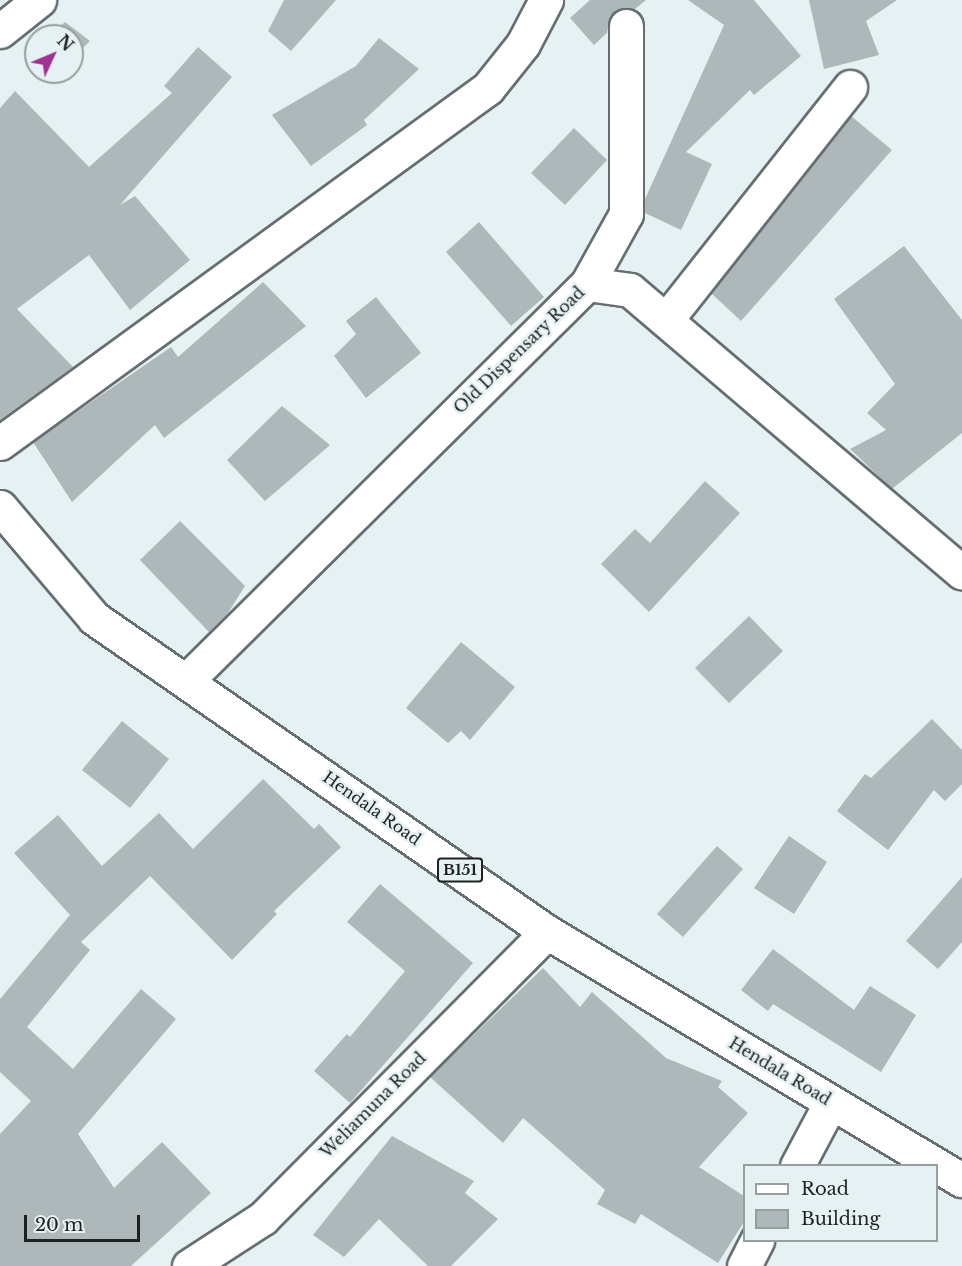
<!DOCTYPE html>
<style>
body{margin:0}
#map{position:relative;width:962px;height:1266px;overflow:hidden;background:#e6f1f3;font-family:"Libre Baskerville",serif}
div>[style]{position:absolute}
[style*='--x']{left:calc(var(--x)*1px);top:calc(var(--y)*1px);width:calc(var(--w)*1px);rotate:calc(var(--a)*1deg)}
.building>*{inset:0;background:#aeb8ba}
.roads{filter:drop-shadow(2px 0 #656f71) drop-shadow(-2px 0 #656f71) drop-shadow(0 2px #656f71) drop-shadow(0 -2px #656f71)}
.minor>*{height:33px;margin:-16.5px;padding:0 16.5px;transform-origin:16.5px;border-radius:16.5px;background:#fff}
.major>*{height:33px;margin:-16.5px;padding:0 16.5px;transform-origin:16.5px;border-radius:16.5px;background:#fff}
span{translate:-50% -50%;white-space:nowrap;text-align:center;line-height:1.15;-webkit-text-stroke:5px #e6f1f3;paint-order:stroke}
.shield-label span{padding:2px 4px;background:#e6f1f3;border:2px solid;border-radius:4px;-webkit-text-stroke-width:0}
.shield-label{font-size:15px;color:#1d2122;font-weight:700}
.street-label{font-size:16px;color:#1d2122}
.legend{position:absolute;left:743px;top:1164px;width:195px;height:78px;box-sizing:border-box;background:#e6f1f3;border:2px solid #969e9f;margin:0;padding:8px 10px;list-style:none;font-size:18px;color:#1d2122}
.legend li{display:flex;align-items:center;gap:12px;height:30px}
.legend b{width:30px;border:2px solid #969e9f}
.north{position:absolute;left:24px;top:24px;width:60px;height:60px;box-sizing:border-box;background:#e6f1f3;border:2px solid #969e9f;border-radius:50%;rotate:46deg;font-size:16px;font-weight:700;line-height:24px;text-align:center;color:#1d2122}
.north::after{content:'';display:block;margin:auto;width:21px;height:27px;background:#9f3292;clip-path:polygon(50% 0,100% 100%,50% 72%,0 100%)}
.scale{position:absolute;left:24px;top:1215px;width:116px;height:27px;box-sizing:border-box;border:3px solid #1d2122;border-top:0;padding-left:8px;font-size:18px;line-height:21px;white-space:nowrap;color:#1d2122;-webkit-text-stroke:4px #e6f1f3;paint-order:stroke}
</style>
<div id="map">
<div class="building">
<div style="clip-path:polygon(284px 0,336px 0,291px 51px,268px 31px)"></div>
<div style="clip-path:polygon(590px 0,646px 0,635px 9px,616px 10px,610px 17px,607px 33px,594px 45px,570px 18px)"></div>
<div style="clip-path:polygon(688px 0,754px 0,801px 56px,754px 95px,750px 90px,686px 152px,712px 164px,681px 230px,645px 213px,645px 199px,724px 25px)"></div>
<div style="clip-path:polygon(809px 0,897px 0,866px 21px,879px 55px,824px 69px)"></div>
<div style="clip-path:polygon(65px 22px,90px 41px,72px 59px,72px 36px,50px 36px)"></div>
<div style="clip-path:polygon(379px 38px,419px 69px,364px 120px,367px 125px,311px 166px,272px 115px,356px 66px)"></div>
<div style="clip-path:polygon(198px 47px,232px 77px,120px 205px,135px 196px,190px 260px,130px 310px,89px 255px,17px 309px,73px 367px,0 420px,0 108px,15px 91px,89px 167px,172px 93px,164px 86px)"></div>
<div style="clip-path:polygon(851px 116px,892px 150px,741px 321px,711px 293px)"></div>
<div style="clip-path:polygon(574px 128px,607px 160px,565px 205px,531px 173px)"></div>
<div style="clip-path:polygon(479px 222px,544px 297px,511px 326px,446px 252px)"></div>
<div style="clip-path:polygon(904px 246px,962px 320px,962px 433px,892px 489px,850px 449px,886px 430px,867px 413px,895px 384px,834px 299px)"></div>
<div style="clip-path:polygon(263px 282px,306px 326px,164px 438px,155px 425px,72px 502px,33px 442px,171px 347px,178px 357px)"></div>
<div style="clip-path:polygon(376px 297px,421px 353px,366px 398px,334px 356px,356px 334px,346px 321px)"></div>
<div style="clip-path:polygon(282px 406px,330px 445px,265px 501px,227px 460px)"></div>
<div style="clip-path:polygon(705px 481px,740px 513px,649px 612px,601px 564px,635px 529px,650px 543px)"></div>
<div style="clip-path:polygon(180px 521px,245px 586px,228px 613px,209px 632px,140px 560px)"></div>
<div style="clip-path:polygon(749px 616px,783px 651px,729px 703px,695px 668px)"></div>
<div style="clip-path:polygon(461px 642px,515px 687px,470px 740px,461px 731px,448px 743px,406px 708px)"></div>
<div style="clip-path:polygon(932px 719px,962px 750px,962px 784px,945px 801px,934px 790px,888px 850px,837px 811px,865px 774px,871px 778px)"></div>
<div style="clip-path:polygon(122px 721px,169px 759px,130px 808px,82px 770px)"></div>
<div style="clip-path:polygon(263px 779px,314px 829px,319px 824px,341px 847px,274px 911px,277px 914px,232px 960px,150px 876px,81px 942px,90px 950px,27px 1027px,73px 1069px,141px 989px,176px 1019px,78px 1134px,114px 1188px,162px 1142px,211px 1193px,131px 1266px,0 1266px,0 1134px,31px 1101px,0 1072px,0 999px,70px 915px,14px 853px,58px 815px,102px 866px,159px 813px,193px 849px)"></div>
<div style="clip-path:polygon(789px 836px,827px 862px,794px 914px,754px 888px)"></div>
<div style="clip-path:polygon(717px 846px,743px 869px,683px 937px,657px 914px)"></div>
<div style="clip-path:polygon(962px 877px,962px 942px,938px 969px,906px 941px)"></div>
<div style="clip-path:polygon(380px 884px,473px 963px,350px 1103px,314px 1071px,347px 1034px,350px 1037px,405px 971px,347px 922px)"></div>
<div style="clip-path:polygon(773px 949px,854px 1010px,870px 986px,916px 1015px,881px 1072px,773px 1004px,768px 1011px,741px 990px)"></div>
<div style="clip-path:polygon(543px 968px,580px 1007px,592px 992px,666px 1058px,722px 1081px,718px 1087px,748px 1113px,699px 1167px,744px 1196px,744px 1222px,718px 1263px,641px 1214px,635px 1224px,597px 1204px,605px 1190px,523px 1118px,503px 1143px,430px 1077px)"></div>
<div style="clip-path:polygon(392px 1136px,474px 1181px,465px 1193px,498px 1219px,451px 1266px,428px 1266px,379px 1219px,344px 1257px,313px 1235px)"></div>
</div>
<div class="roads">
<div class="minor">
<div style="--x:0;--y:31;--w:50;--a:-38.5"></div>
<div style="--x:587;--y:284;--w:80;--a:-60.9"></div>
<div style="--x:626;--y:214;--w:188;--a:-90"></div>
<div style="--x:666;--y:320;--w:297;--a:-51.7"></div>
<div style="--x:0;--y:443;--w:603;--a:-36.03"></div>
<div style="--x:488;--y:88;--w:56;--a:-51.5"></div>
<div style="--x:523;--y:44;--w:50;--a:-62.4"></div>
<div style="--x:188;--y:679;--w:561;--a:-44.71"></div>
<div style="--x:587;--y:284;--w:43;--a:7.9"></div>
<div style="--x:630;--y:290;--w:436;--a:40.4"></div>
<div style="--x:797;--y:1166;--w:72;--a:-62"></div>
<div style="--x:189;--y:1266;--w:88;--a:-33"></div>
<div style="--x:263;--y:1218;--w:403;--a:-45.2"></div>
<div style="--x:744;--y:1266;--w:29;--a:-63"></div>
</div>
<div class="major">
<div style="--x:0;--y:507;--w:145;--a:49.7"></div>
<div style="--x:94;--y:618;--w:551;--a:34.73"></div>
<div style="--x:547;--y:932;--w:483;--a:30.9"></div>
</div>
</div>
<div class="shield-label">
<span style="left:460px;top:870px">B151</span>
</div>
<div class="street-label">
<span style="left:519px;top:350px;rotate:-44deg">Old Dispensary Road</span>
<span style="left:372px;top:808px;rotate:35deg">Hendala Road</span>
<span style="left:780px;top:1071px;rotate:31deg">Hendala Road</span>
<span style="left:373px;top:1105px;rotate:-45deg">Weliamuna Road</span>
</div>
<ul class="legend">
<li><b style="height:8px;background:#fff"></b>Road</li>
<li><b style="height:16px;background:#aeb8ba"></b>Building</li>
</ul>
<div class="north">N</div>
<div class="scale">20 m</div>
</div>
